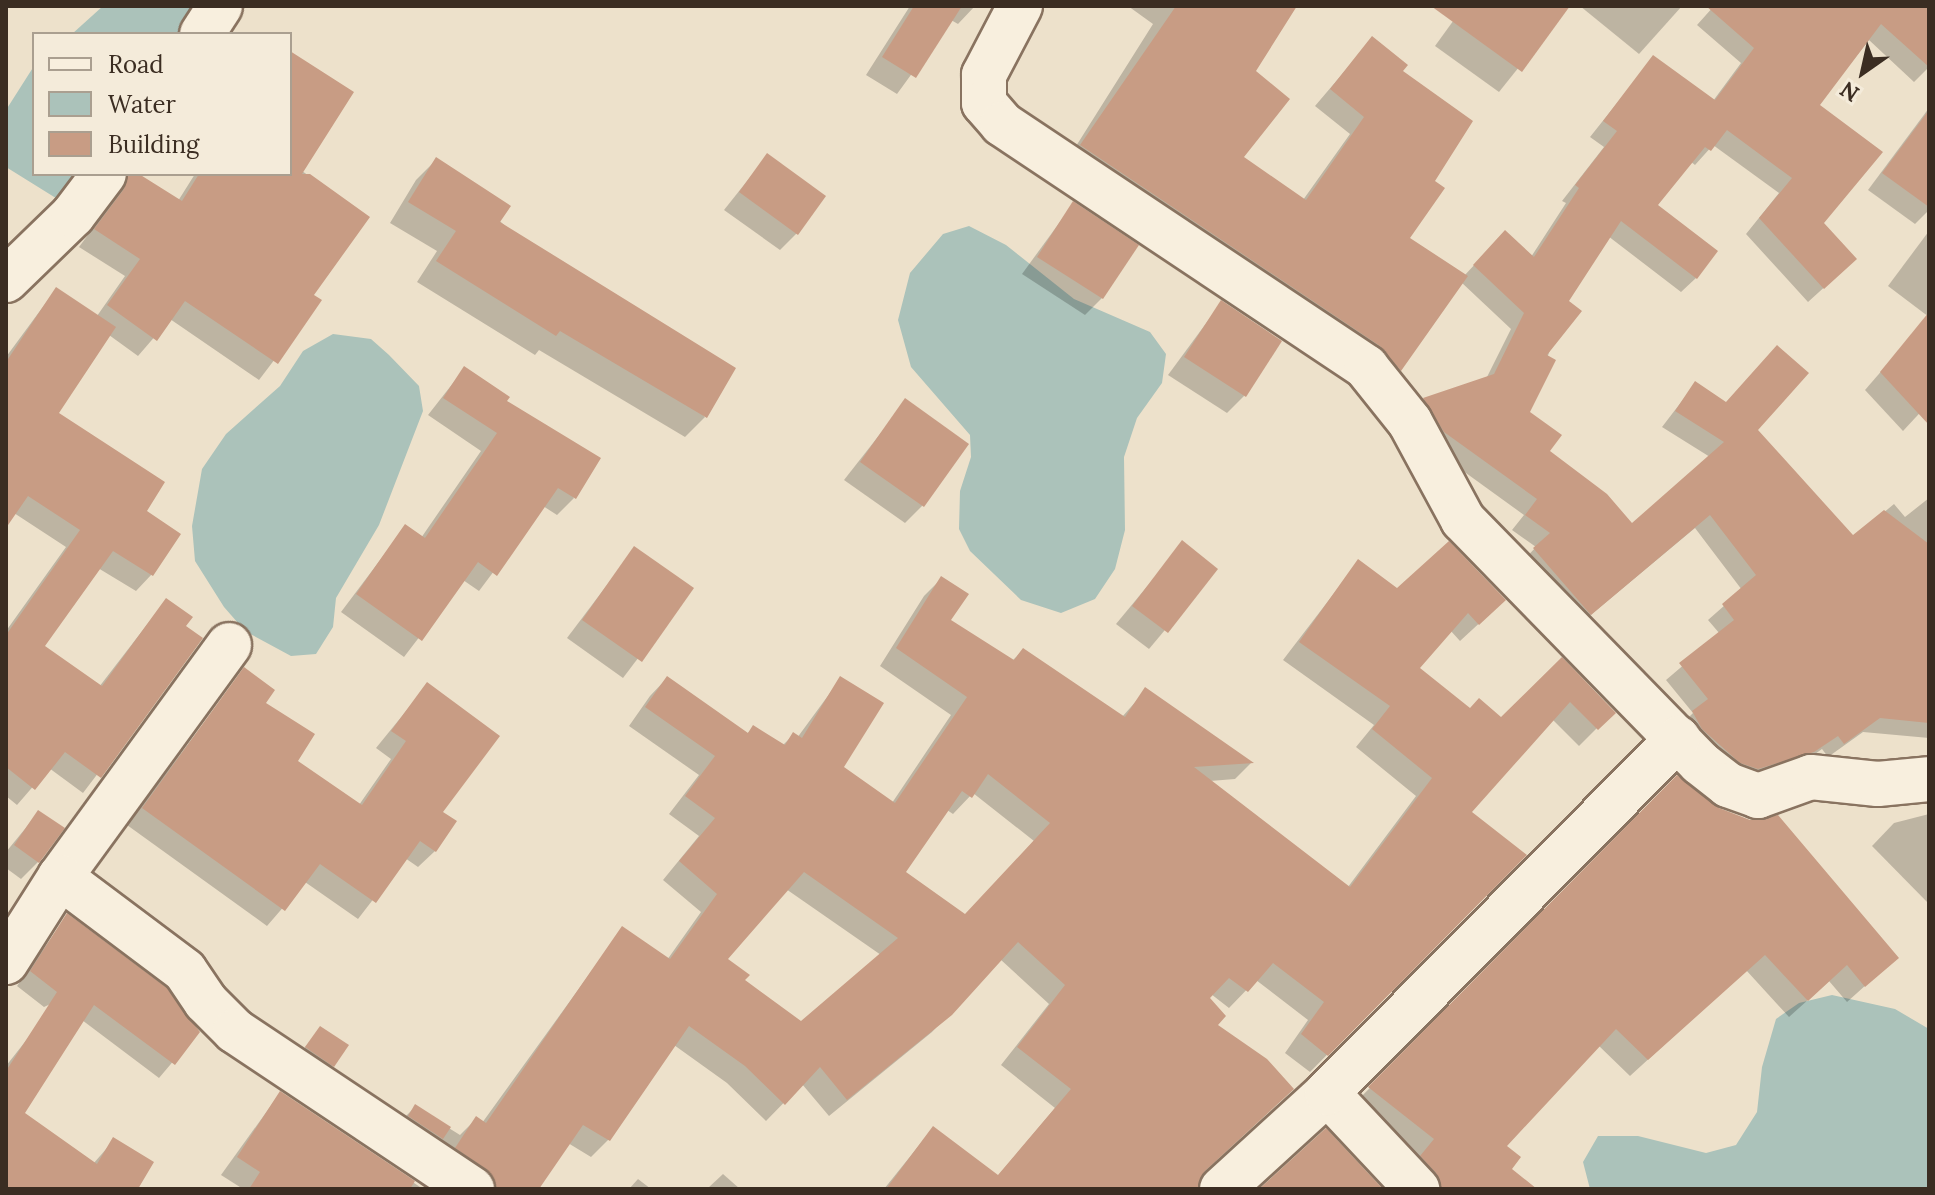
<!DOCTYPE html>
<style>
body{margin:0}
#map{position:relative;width:1935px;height:1195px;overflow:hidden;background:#ede1cb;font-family:Lora,serif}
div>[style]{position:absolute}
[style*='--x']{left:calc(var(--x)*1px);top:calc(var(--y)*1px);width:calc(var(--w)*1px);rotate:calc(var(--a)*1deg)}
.water>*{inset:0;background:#abc2ba}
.shadow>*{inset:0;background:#0003}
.building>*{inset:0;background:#c89c84}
.roads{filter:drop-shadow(2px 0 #897360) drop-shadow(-2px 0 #897360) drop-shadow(0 2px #897360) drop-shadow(0 -2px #897360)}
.street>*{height:44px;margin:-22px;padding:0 22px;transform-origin:22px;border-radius:22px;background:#f8efde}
span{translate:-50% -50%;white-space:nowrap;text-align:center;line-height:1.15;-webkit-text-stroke:6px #f4ebda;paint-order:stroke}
.frame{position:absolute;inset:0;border:8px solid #3b2d22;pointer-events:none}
.legend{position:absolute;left:32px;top:32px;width:260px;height:144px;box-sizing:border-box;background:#f4ebda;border:2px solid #aa9f90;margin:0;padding:10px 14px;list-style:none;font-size:24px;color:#3b2d22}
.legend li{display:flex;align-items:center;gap:16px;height:40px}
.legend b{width:40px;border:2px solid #aa9f90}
.north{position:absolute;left:1823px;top:32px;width:80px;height:80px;-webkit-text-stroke:6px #f4ebda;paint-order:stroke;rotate:214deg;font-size:22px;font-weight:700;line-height:32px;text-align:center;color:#3b2d22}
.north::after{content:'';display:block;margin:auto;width:28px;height:36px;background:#3b2d22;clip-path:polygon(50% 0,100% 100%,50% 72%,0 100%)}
</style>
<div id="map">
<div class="water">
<div style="clip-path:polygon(103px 6px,208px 6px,188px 34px,72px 34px)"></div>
<div style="clip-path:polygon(34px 66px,34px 174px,90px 174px,59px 200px,6px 167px,6px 110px)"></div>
<div style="clip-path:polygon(969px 226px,1006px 245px,1074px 299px,1150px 332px,1166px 354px,1162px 383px,1137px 418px,1124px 457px,1125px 530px,1115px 569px,1095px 599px,1061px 613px,1021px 600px,970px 551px,959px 529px,960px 491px,971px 457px,970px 435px,911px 367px,898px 320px,910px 273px,943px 234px)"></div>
<div style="clip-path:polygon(333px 334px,371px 339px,389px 355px,419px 386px,423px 411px,379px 525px,336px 598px,333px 627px,316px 654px,291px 656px,245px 631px,224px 607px,195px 561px,192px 526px,202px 469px,226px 434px,280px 386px,303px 351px)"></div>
<div style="clip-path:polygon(1832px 995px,1895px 1009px,1929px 1029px,1929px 1189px,1590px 1189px,1583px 1162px,1598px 1136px,1638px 1136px,1706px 1153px,1736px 1145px,1757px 1112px,1762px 1067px,1776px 1019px,1799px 1003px)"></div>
</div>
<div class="shadow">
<div style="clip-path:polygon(910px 6px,975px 6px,958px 24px,951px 20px,897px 94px,866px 75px)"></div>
<div style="clip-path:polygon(1128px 6px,1295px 6px,1253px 71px,1241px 158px,1303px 200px,1350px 134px,1315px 106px,1372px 39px,1400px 71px,1432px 181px,1407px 239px,1464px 276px,1490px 248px,1531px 257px,1566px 203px,1562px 201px,1604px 147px,1590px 137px,1653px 58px,1713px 101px,1741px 63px,1697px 25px,1714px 6px,1922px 6px,1929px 12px,1929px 67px,1914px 82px,1869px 40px,1817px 106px,1822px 224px,1840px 273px,1808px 302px,1746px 234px,1779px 193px,1713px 145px,1695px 165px,1690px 161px,1655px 205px,1696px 278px,1681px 292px,1608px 236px,1567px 301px,1528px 413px,1548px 452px,1632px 526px,1710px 457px,1662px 427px,1695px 384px,1755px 430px,1853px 538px,1894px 504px,1905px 517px,1929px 498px,1929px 738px,1863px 732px,1828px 757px,1822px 749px,1798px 766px,1742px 783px,1679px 727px,1693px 713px,1666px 680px,1720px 634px,1708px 620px,1742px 590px,1695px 528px,1575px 628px,1520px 564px,1536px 547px,1512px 530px,1524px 515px,1430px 447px,1410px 414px,1424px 400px,1486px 379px,1511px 329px,1461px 282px,1384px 385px,1066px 162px,1153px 24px)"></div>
<div style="clip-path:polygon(1464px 6px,1568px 6px,1499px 92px,1435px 46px)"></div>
<div style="clip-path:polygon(1580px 6px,1682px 6px,1639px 54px)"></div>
<div style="clip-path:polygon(290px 62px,302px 171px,368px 217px,311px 295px,319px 301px,259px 380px,170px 319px,138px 356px,109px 335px,57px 413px,144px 511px,152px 574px,136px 591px,98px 568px,42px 647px,99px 687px,166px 600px,183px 627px,200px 639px,83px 793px,49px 768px,17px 805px,6px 796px,6px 631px,66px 547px,14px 513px,6px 524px,6px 357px,56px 289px,97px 316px,125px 276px,79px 247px,108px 208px,112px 186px,124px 174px,135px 174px,178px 201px,195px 174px,290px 174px)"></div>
<div style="clip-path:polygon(1929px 108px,1929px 210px,1915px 224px,1868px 190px)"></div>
<div style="clip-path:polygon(767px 156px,797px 233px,780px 250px,724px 210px)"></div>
<div style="clip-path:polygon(436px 160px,705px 417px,685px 437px,539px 350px,535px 355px,417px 282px,437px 251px,390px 223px,416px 180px)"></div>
<div style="clip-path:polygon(1073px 204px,1102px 298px,1085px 315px,1022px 274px)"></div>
<div style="clip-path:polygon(1929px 231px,1929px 317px,1888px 286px)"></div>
<div style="clip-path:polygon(1221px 303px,1244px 396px,1227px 413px,1168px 375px)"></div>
<div style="clip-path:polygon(1923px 323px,1929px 329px,1929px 403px,1903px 431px,1865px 390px)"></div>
<div style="clip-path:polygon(464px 369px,504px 402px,574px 498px,557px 515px,543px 506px,479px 591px,463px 580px,404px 657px,341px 612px,405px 527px,421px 538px,481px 451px,428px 415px)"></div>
<div style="clip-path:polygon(906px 401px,922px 506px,905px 523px,844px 480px)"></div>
<div style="clip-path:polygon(1183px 543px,1216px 569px,1149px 649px,1116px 624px)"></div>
<div style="clip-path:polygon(635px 548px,691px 588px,623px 678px,567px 638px)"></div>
<div style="clip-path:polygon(evenodd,1358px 562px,1397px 590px,1486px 617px,1460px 641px,1450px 630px,1417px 668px,1469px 711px,1501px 720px,1562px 660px,1613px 712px,1579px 746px,1552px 719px,1469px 812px,1524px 855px,1310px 1072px,1285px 1053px,1308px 1020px,1256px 980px,1229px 1008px,1211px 994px,1208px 998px,1215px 1026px,1197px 1189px,884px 1189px,933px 1128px,997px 1177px,1055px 1108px,1001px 1065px,1049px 1004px,1000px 959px,932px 1032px,829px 1116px,802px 1084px,766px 1121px,727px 1083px,674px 1045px,608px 1140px,591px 1157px,568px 1143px,536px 1189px,469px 1189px,398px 1124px,415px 1107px,460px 1135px,476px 1119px,482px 1123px,622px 929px,667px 960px,701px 912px,663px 880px,699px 836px,669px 814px,699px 775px,629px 726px,650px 696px,667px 678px,747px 734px,753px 727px,782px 746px,793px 735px,797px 738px,841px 678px,841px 768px,892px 803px,951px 715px,880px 666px,924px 596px,941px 579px,948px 621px,1012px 661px,1023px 650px,1122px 717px,1146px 690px,1251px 763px,1235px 779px,1210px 781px,1348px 887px,1416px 796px,1356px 747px,1374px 725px,1283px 660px,1358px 562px,973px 793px,1034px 841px,965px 916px,903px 872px,947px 810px,953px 814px,973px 793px,1358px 562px,786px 889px,881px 955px,801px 1024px,743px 981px,725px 959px,786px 889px)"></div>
<div style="clip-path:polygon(244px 670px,295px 762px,359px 805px,391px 759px,376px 748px,428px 684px,440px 812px,435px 851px,418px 867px,405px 858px,358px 919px,305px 882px,267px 926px,127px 825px)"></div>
<div style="clip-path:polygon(1677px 778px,1896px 958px,1847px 1002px,1829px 981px,1789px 1017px,1746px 970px,1630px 1076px,1598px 1045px,1504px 1146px,1510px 1169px,1533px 1189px,1416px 1189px,1404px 1174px,1418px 1157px,1352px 1106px)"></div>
<div style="clip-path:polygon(38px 813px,38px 862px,21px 879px,6px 868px,6px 852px)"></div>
<div style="clip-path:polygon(1929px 814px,1929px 904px,1872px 846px,1894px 823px)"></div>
<div style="clip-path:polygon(67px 916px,198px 1032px,159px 1078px,82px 1020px,22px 1114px,93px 1164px,114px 1140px,135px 1189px,6px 1189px,6px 1066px,57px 1001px,44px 1007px,17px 986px)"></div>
<div style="clip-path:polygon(320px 1029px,332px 1066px,324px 1074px,298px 1056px)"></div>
<div style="clip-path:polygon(280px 1093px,423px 1189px,243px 1189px,221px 1175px)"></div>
<div style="clip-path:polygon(723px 1174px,740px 1189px,707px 1189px)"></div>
<div style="clip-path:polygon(638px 1179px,651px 1189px,629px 1189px)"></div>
</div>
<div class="building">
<div style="clip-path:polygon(914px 6px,962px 6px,916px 78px,882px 57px)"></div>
<div style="clip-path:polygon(1176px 6px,1297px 6px,1256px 71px,1290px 99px,1244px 157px,1306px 200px,1364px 117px,1330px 89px,1372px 36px,1408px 65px,1403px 71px,1473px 121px,1435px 181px,1445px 188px,1410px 238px,1468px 276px,1401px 371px,1380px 346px,1080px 145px)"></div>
<div style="clip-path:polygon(1431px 6px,1570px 6px,1522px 72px)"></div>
<div style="clip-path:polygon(1706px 6px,1929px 6px,1929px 67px,1881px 24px,1820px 105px,1883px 152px,1824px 223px,1857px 259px,1824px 289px,1759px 218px,1792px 178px,1727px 130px,1711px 151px,1705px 147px,1658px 205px,1718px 251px,1697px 279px,1621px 221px,1569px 301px,1582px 311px,1547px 355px,1556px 360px,1530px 412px,1562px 435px,1550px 451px,1607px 494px,1632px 523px,1724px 442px,1675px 411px,1695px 381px,1726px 402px,1777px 345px,1809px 373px,1758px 430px,1853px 535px,1884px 510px,1929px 544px,1929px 723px,1880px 718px,1844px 744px,1838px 736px,1814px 752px,1758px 769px,1740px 763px,1702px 729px,1692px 711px,1708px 699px,1679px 663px,1734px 620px,1722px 604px,1756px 575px,1710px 515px,1591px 615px,1533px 548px,1550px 533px,1525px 515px,1537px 499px,1444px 432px,1423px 398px,1494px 374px,1524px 313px,1473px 265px,1505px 230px,1534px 257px,1579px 188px,1575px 185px,1617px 131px,1603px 121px,1653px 55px,1715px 100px,1754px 48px)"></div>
<div style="clip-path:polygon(290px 51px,354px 92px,302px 174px,310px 174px,370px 217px,314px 295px,322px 300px,278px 364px,185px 301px,157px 341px,107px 305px,140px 259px,94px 229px,124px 189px,128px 174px,139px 174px,182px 201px,199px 174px,290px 174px)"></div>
<div style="clip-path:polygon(1929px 110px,1929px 207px,1882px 173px)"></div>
<div style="clip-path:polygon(767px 153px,826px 196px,798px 235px,739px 192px)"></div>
<div style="clip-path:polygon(436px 157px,511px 206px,500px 222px,736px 368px,707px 418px,560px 331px,556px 336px,436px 261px,456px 231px,408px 202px)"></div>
<div style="clip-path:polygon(1073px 201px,1139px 245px,1103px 299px,1037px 257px)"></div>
<div style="clip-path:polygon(56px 287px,116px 327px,59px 413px,165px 482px,147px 511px,181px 534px,153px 576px,113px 551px,45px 646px,102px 686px,166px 598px,193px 617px,186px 626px,203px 638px,101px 778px,65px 752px,35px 790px,6px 767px,6px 635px,80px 530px,28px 496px,6px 528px,6px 362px)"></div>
<div style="clip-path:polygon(1221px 300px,1282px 341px,1246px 397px,1184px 357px)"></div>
<div style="clip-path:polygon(1929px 312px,1929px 425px,1880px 372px)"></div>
<div style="clip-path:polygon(464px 366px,510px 397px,507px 401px,601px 458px,576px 499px,558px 488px,497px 576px,478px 562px,422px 641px,356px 594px,405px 524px,425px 538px,497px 433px,443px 398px)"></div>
<div style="clip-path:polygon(905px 398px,969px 444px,924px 507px,860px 462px)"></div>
<div style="clip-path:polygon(1182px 540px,1218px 569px,1168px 633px,1132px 606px)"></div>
<div style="clip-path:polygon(evenodd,1449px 541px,1506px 600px,1479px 625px,1468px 613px,1420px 668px,1470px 708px,1479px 698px,1501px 717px,1562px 657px,1616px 713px,1598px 730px,1570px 702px,1472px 812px,1527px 855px,1328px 1056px,1301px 1034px,1324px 1002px,1273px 963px,1248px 992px,1229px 978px,1210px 998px,1226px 1016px,1218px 1025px,1267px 1059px,1294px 1089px,1205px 1171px,1198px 1189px,886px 1189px,933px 1126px,998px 1175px,1071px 1089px,1017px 1047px,1065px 985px,1018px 942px,952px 1015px,847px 1100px,820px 1067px,785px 1105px,745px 1066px,689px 1026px,610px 1141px,583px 1125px,539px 1189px,498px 1189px,486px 1169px,455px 1148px,476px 1116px,486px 1123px,622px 926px,670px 959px,717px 894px,679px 861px,715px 818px,685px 796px,715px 756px,645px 707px,667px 676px,748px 733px,753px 725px,785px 745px,793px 732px,802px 738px,840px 676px,884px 703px,844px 767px,895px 803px,967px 697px,896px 648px,941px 576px,969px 594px,951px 620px,1014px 660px,1023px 648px,1125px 717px,1145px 687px,1254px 763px,1194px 767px,1350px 887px,1432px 778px,1372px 729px,1390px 706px,1299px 642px,1358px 559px,1397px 588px,1449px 541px,988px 774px,1050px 823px,965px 914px,906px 872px,962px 791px,972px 798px,988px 774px,1449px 541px,804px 872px,898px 938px,801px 1021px,745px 980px,750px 975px,728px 959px,804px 872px)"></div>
<div style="clip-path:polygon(634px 546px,694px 588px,642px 662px,582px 620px)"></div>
<div style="clip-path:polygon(244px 667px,275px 690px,266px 703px,315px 734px,298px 761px,362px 805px,406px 741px,391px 731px,427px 682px,500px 736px,443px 812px,457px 821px,436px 852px,420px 841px,376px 903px,320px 864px,285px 911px,142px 808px)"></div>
<div style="clip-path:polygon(1677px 775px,1719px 808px,1750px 820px,1778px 815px,1899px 958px,1865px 987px,1847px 965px,1808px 1001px,1765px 955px,1648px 1060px,1616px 1029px,1507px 1146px,1521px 1157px,1512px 1169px,1537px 1189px,1441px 1189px,1436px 1173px,1420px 1156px,1434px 1139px,1368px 1087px)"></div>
<div style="clip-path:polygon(38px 810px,65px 828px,39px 863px,14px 845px)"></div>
<div style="clip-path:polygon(67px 913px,167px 988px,200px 1032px,175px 1065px,94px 1005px,25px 1113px,97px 1164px,113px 1137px,154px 1162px,138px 1189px,6px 1189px,6px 1071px,57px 992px,30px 971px)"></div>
<div style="clip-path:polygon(320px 1026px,349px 1045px,334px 1067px,305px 1047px)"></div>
<div style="clip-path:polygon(280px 1091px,415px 1181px,410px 1189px,249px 1189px,260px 1172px,237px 1157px)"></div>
<div style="clip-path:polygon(415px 1104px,451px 1127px,443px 1139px,408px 1116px)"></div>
<div style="clip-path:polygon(1326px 1128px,1383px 1189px,1259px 1189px)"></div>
</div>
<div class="roads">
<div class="street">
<div style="--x:1020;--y:6;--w:78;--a:117.6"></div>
<div style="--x:984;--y:75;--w:28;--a:90"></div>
<div style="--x:984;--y:103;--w:28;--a:49"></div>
<div style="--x:1002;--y:124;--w:438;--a:33.7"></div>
<div style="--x:1366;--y:367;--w:70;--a:51.3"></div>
<div style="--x:1410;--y:422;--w:111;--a:61.6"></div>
<div style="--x:1463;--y:520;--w:339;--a:45.7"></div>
<div style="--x:1700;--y:763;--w:36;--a:38"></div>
<div style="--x:1728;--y:785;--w:32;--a:20"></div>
<div style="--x:1758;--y:796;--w:56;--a:-19.7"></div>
<div style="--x:1811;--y:777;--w:67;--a:6"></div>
<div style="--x:1878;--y:784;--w:51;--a:-5.6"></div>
<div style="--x:202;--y:34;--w:33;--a:-57"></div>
<div style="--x:6;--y:280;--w:93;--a:-44.1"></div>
<div style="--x:73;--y:215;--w:51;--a:-52.9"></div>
<div style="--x:60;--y:877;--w:287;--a:-53.9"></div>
<div style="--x:6;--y:962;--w:101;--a:-57.6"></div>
<div style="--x:60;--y:877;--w:156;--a:36.9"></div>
<div style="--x:185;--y:971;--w:37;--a:56"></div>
<div style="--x:206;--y:1002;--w:41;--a:45"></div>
<div style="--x:235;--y:1031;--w:285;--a:33.7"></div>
<div style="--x:1327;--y:1093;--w:132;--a:46.8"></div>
<div style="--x:1222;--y:1189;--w:142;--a:-42.4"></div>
<div style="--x:1327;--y:1093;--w:499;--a:-45.3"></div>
</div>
</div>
<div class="frame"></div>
<ul class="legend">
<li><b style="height:10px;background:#f8efde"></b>Road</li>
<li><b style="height:22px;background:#abc2ba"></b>Water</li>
<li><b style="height:22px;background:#c89c84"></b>Building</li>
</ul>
<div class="north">N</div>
</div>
